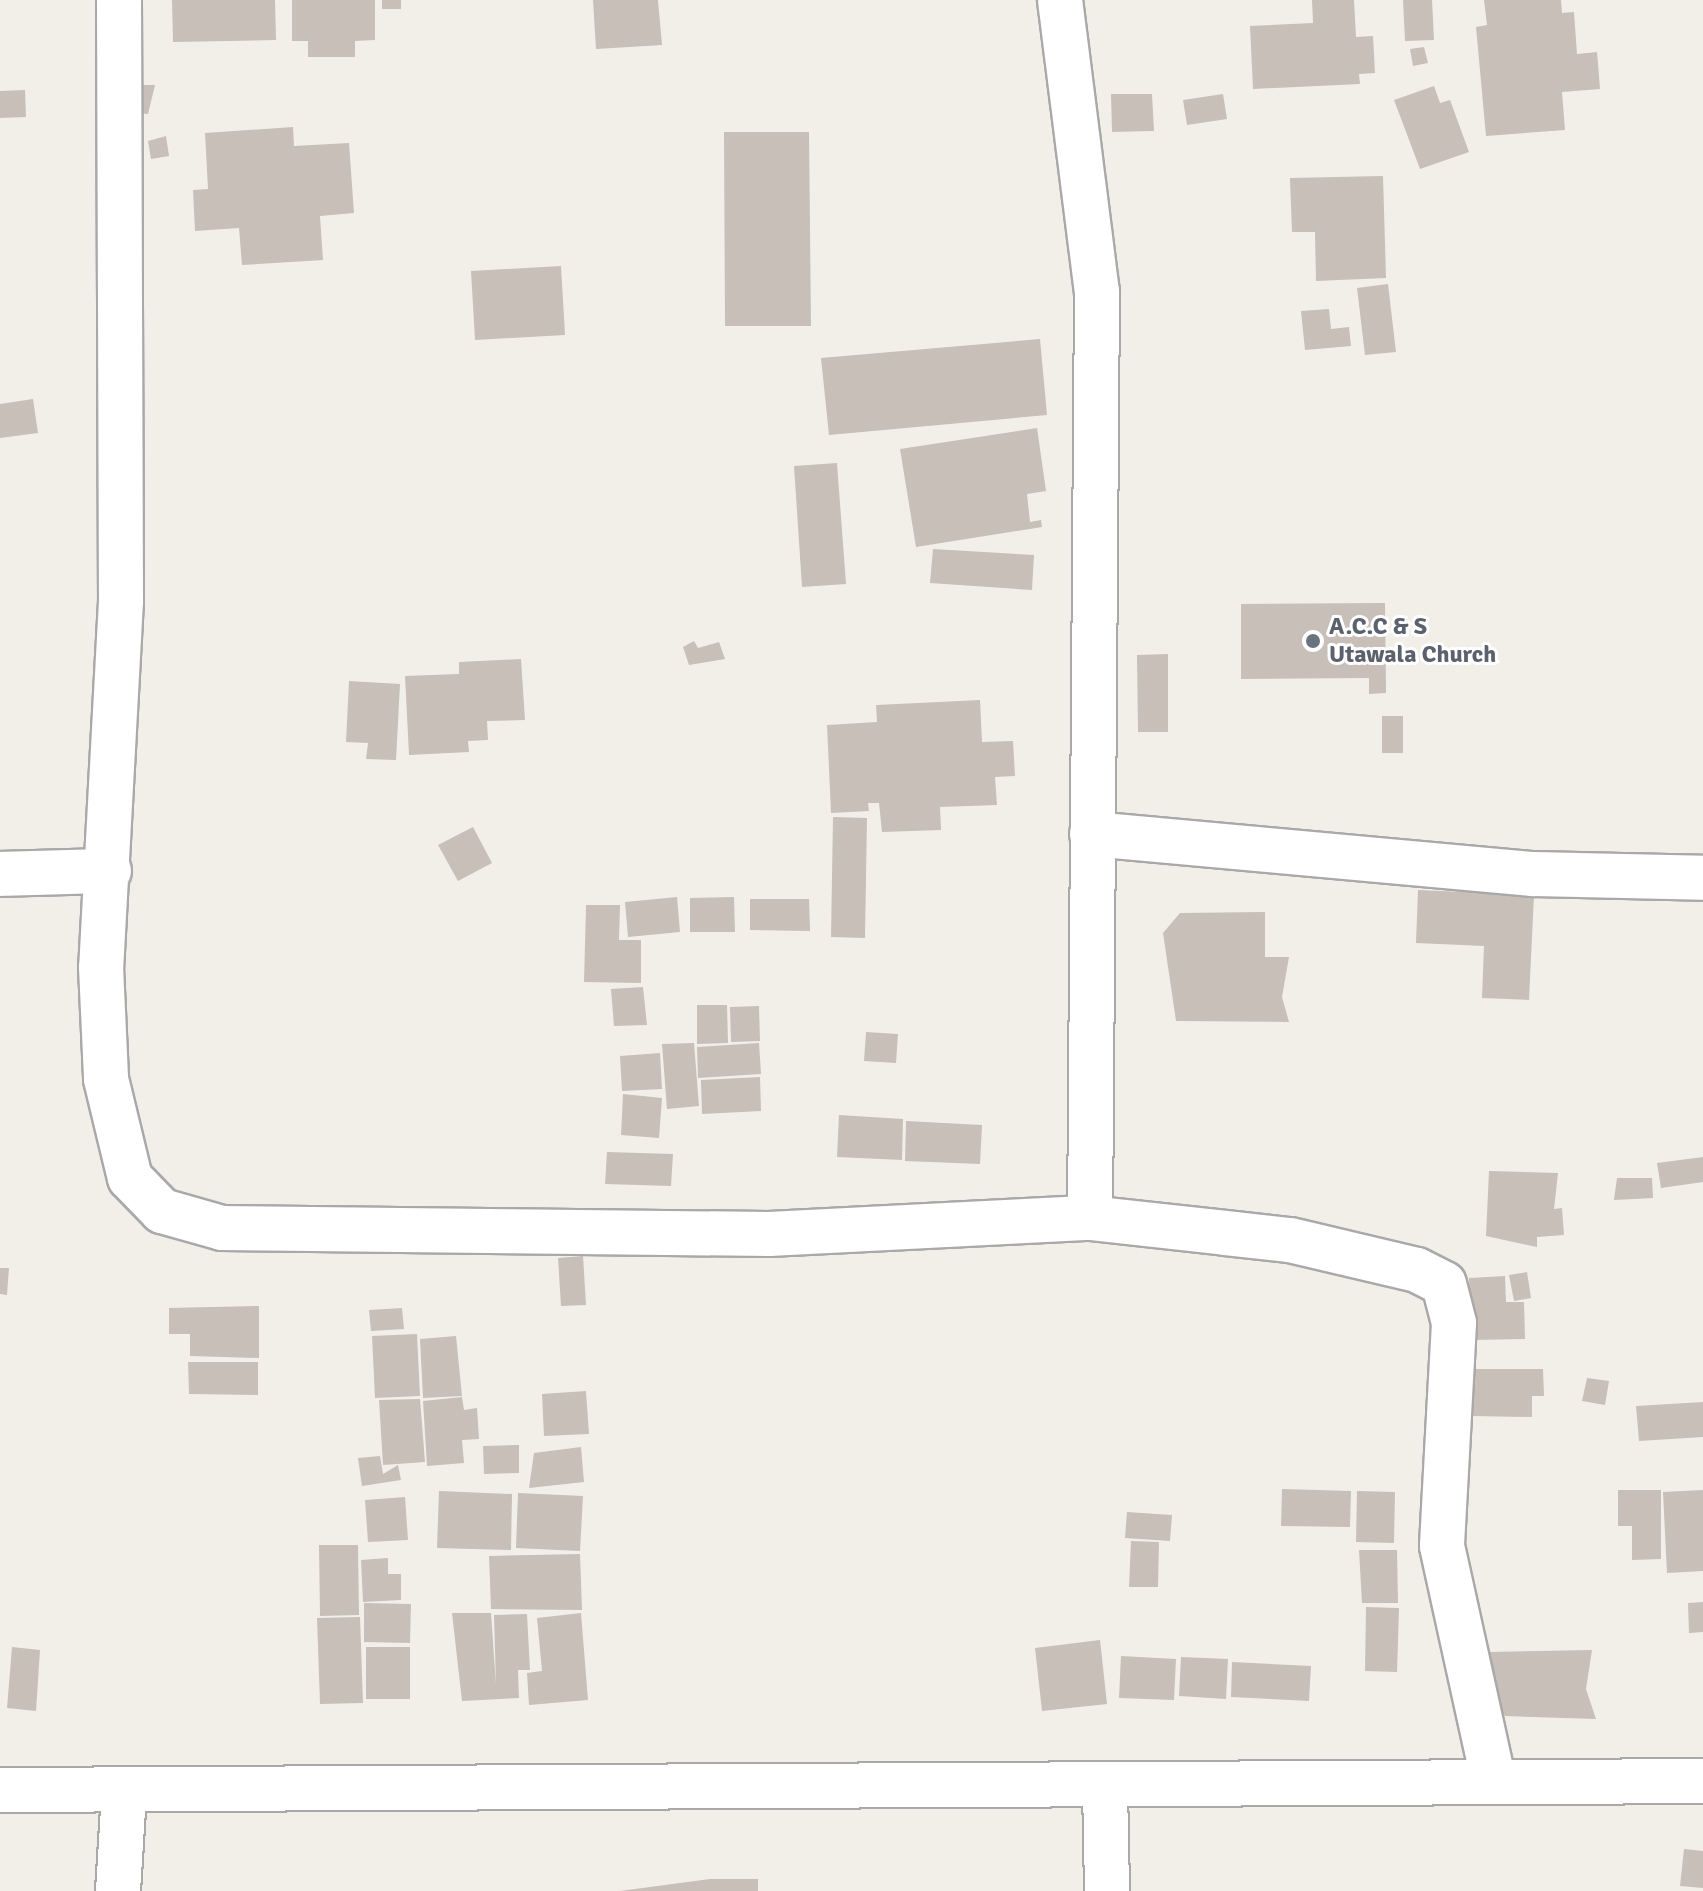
<!DOCTYPE html>
<style>
body{margin:0}
#map{position:relative;width:1703px;height:1891px;overflow:hidden;background:#f2efe9;font-family:Signika,sans-serif}
div>[style]{position:absolute}
[style*='--x']{left:calc(var(--x)*1px);top:calc(var(--y)*1px);width:calc(var(--w)*1px);rotate:calc(var(--a)*1deg)}
.building>*{inset:0;background:#c7bfb8}
.roads{filter:drop-shadow(2px 0 #a9a9a9) drop-shadow(-2px 0 #a9a9a9) drop-shadow(0 2px #a9a9a9) drop-shadow(0 -2px #a9a9a9)}
.minor>*{height:44px;margin:-22px;padding:0 22px;transform-origin:22px;border-radius:22px;background:#fff}
.dots>*{width:22px;height:22px;translate:-50% -50%;box-sizing:border-box;border:4px solid #fff;border-radius:50%}
span{translate:-50% -50%;white-space:nowrap;text-align:center;line-height:1.15;-webkit-text-stroke:6px #fff;paint-order:stroke}
.worship-label{font-size:24px;color:#5b616d;font-weight:700}
.left{translate:0 -50%;text-align:left}
</style>
<div id="map">
<div class="building">
<div style="clip-path:polygon(172px 0,275px 0,276px 40px,173px 42px)"></div>
<div style="clip-path:polygon(292px 0,375px 0,375px 40px,355px 41px,355px 57px,308px 57px,308px 41px,292px 41px)"></div>
<div style="clip-path:polygon(382px 0,401px 0,401px 9px,382px 9px)"></div>
<div style="clip-path:polygon(593px 0,658px 0,662px 45px,596px 49px)"></div>
<div style="clip-path:polygon(1312px 0,1354px 0,1356px 37px,1373px 36px,1375px 73px,1359px 74px,1360px 84px,1253px 89px,1250px 26px,1313px 23px)"></div>
<div style="clip-path:polygon(1403px 0,1432px 0,1434px 40px,1405px 41px)"></div>
<div style="clip-path:polygon(1484px 0,1561px 0,1562px 13px,1574px 12px,1577px 54px,1597px 52px,1600px 89px,1562px 92px,1565px 130px,1486px 136px,1476px 27px,1487px 25px)"></div>
<div style="clip-path:polygon(1424px 47px,1428px 63px,1413px 66px,1410px 49px)"></div>
<div style="clip-path:polygon(140px 85px,155px 85px,148px 114px,127px 112px)"></div>
<div style="clip-path:polygon(1434px 86px,1440px 103px,1450px 100px,1469px 152px,1420px 169px,1394px 100px)"></div>
<div style="clip-path:polygon(25px 90px,26px 117px,0 118px,0 91px)"></div>
<div style="clip-path:polygon(1111px 94px,1152px 94px,1154px 131px,1112px 132px)"></div>
<div style="clip-path:polygon(1223px 94px,1227px 119px,1187px 125px,1183px 100px)"></div>
<div style="clip-path:polygon(293px 127px,294px 146px,349px 143px,354px 213px,320px 216px,323px 260px,242px 265px,239px 228px,195px 231px,193px 190px,208px 189px,205px 133px)"></div>
<div style="clip-path:polygon(724px 132px,809px 132px,811px 326px,725px 326px)"></div>
<div style="clip-path:polygon(166px 136px,169px 156px,151px 159px,148px 141px)"></div>
<div style="clip-path:polygon(1383px 176px,1386px 278px,1316px 281px,1315px 232px,1292px 232px,1290px 178px)"></div>
<div style="clip-path:polygon(561px 266px,565px 335px,475px 340px,471px 271px)"></div>
<div style="clip-path:polygon(1388px 284px,1396px 352px,1365px 355px,1357px 288px)"></div>
<div style="clip-path:polygon(1329px 309px,1331px 329px,1349px 327px,1351px 346px,1305px 350px,1301px 311px)"></div>
<div style="clip-path:polygon(1040px 339px,1047px 415px,829px 435px,821px 358px)"></div>
<div style="clip-path:polygon(33px 399px,38px 433px,0 438px,0 404px)"></div>
<div style="clip-path:polygon(1037px 428px,1046px 491px,1027px 494px,1030px 522px,1041px 520px,1042px 527px,916px 547px,900px 449px)"></div>
<div style="clip-path:polygon(837px 463px,846px 584px,802px 587px,794px 466px)"></div>
<div style="clip-path:polygon(933px 549px,1034px 555px,1032px 590px,930px 583px)"></div>
<div style="clip-path:polygon(1385px 603px,1386px 693px,1369px 694px,1369px 678px,1241px 679px,1241px 604px)"></div>
<div style="clip-path:polygon(694px 641px,698px 648px,719px 642px,725px 659px,689px 665px,683px 647px)"></div>
<div style="clip-path:polygon(1168px 654px,1168px 732px,1138px 732px,1137px 655px)"></div>
<div style="clip-path:polygon(521px 659px,525px 720px,487px 721px,488px 740px,468px 741px,469px 752px,409px 755px,405px 676px,459px 674px,459px 662px)"></div>
<div style="clip-path:polygon(349px 681px,400px 684px,396px 760px,366px 759px,368px 743px,346px 742px)"></div>
<div style="clip-path:polygon(980px 700px,982px 742px,1013px 741px,1015px 776px,995px 777px,997px 805px,940px 807px,941px 830px,882px 832px,879px 803px,868px 803px,869px 811px,831px 813px,827px 725px,877px 722px,876px 705px)"></div>
<div style="clip-path:polygon(1382px 716px,1403px 716px,1403px 753px,1382px 753px)"></div>
<div style="clip-path:polygon(833px 817px,867px 818px,865px 938px,831px 937px)"></div>
<div style="clip-path:polygon(473px 827px,492px 863px,458px 881px,438px 845px)"></div>
<div style="clip-path:polygon(1418px 890px,1534px 895px,1529px 1000px,1482px 998px,1484px 946px,1416px 943px)"></div>
<div style="clip-path:polygon(677px 897px,680px 932px,628px 937px,625px 902px)"></div>
<div style="clip-path:polygon(734px 897px,735px 932px,690px 932px,690px 898px)"></div>
<div style="clip-path:polygon(750px 899px,809px 899px,810px 931px,750px 930px)"></div>
<div style="clip-path:polygon(586px 905px,620px 905px,619px 940px,641px 940px,641px 983px,584px 982px)"></div>
<div style="clip-path:polygon(1265px 912px,1265px 957px,1289px 957px,1282px 997px,1289px 1022px,1176px 1021px,1163px 933px,1180px 913px)"></div>
<div style="clip-path:polygon(643px 987px,647px 1025px,614px 1026px,611px 989px)"></div>
<div style="clip-path:polygon(697px 1005px,727px 1005px,728px 1043px,697px 1044px)"></div>
<div style="clip-path:polygon(759px 1006px,760px 1041px,731px 1042px,730px 1007px)"></div>
<div style="clip-path:polygon(866px 1032px,898px 1034px,896px 1063px,864px 1061px)"></div>
<div style="clip-path:polygon(694px 1043px,699px 1106px,667px 1109px,662px 1044px)"></div>
<div style="clip-path:polygon(759px 1043px,761px 1074px,698px 1078px,697px 1047px)"></div>
<div style="clip-path:polygon(660px 1053px,662px 1089px,622px 1091px,620px 1056px)"></div>
<div style="clip-path:polygon(760px 1077px,761px 1111px,702px 1114px,701px 1080px)"></div>
<div style="clip-path:polygon(623px 1094px,662px 1098px,659px 1138px,621px 1135px)"></div>
<div style="clip-path:polygon(839px 1115px,903px 1119px,902px 1160px,837px 1157px)"></div>
<div style="clip-path:polygon(906px 1121px,982px 1125px,980px 1164px,905px 1161px)"></div>
<div style="clip-path:polygon(607px 1152px,673px 1154px,671px 1186px,605px 1184px)"></div>
<div style="clip-path:polygon(1703px 1157px,1703px 1182px,1661px 1188px,1657px 1163px)"></div>
<div style="clip-path:polygon(1489px 1171px,1558px 1173px,1554px 1209px,1562px 1208px,1564px 1235px,1537px 1237px,1537px 1247px,1486px 1236px)"></div>
<div style="clip-path:polygon(1617px 1178px,1652px 1178px,1653px 1198px,1614px 1200px)"></div>
<div style="clip-path:polygon(583px 1256px,586px 1305px,561px 1306px,558px 1258px)"></div>
<div style="clip-path:polygon(0 1268px,9px 1268px,7px 1295px,0 1294px)"></div>
<div style="clip-path:polygon(1527px 1272px,1531px 1298px,1514px 1301px,1509px 1275px)"></div>
<div style="clip-path:polygon(1505px 1276px,1506px 1302px,1524px 1302px,1525px 1339px,1471px 1340px,1469px 1278px)"></div>
<div style="clip-path:polygon(259px 1306px,259px 1358px,190px 1356px,190px 1334px,169px 1334px,169px 1308px)"></div>
<div style="clip-path:polygon(402px 1308px,404px 1329px,371px 1331px,369px 1310px)"></div>
<div style="clip-path:polygon(417px 1334px,420px 1396px,375px 1398px,372px 1336px)"></div>
<div style="clip-path:polygon(456px 1336px,462px 1396px,423px 1398px,420px 1339px)"></div>
<div style="clip-path:polygon(188px 1362px,258px 1362px,258px 1395px,189px 1394px)"></div>
<div style="clip-path:polygon(1471px 1369px,1543px 1369px,1544px 1396px,1532px 1396px,1532px 1417px,1471px 1416px)"></div>
<div style="clip-path:polygon(1587px 1378px,1609px 1381px,1605px 1405px,1582px 1401px)"></div>
<div style="clip-path:polygon(586px 1391px,589px 1434px,544px 1436px,542px 1394px)"></div>
<div style="clip-path:polygon(462px 1397px,464px 1410px,477px 1408px,479px 1439px,462px 1440px,464px 1463px,427px 1466px,423px 1401px)"></div>
<div style="clip-path:polygon(420px 1399px,425px 1462px,383px 1465px,379px 1400px)"></div>
<div style="clip-path:polygon(1703px 1402px,1703px 1437px,1639px 1441px,1636px 1406px)"></div>
<div style="clip-path:polygon(519px 1445px,519px 1473px,484px 1474px,483px 1446px)"></div>
<div style="clip-path:polygon(581px 1447px,584px 1482px,529px 1488px,534px 1453px)"></div>
<div style="clip-path:polygon(380px 1456px,383px 1474px,398px 1465px,401px 1480px,362px 1486px,358px 1458px)"></div>
<div style="clip-path:polygon(1282px 1489px,1351px 1491px,1350px 1527px,1281px 1526px)"></div>
<div style="clip-path:polygon(1618px 1490px,1661px 1490px,1661px 1559px,1632px 1560px,1632px 1526px,1618px 1526px)"></div>
<div style="clip-path:polygon(1703px 1490px,1703px 1571px,1667px 1573px,1663px 1492px)"></div>
<div style="clip-path:polygon(439px 1491px,512px 1494px,511px 1550px,437px 1548px)"></div>
<div style="clip-path:polygon(1357px 1491px,1395px 1492px,1394px 1543px,1356px 1542px)"></div>
<div style="clip-path:polygon(518px 1493px,583px 1496px,580px 1551px,516px 1548px)"></div>
<div style="clip-path:polygon(405px 1497px,408px 1540px,368px 1542px,365px 1500px)"></div>
<div style="clip-path:polygon(1127px 1512px,1172px 1515px,1170px 1541px,1125px 1538px)"></div>
<div style="clip-path:polygon(1131px 1541px,1159px 1542px,1158px 1587px,1129px 1587px)"></div>
<div style="clip-path:polygon(319px 1545px,358px 1545px,359px 1615px,320px 1616px)"></div>
<div style="clip-path:polygon(1359px 1550px,1397px 1550px,1398px 1603px,1362px 1603px)"></div>
<div style="clip-path:polygon(580px 1554px,582px 1610px,491px 1609px,489px 1556px)"></div>
<div style="clip-path:polygon(388px 1558px,388px 1574px,401px 1574px,401px 1600px,363px 1602px,361px 1560px)"></div>
<div style="clip-path:polygon(1703px 1602px,1703px 1632px,1689px 1633px,1688px 1603px)"></div>
<div style="clip-path:polygon(364px 1603px,411px 1604px,410px 1643px,364px 1642px)"></div>
<div style="clip-path:polygon(1366px 1607px,1399px 1608px,1397px 1672px,1365px 1671px)"></div>
<div style="clip-path:polygon(452px 1613px,491px 1613px,496px 1685px,494px 1615px,527px 1614px,530px 1670px,518px 1670px,519px 1698px,462px 1701px)"></div>
<div style="clip-path:polygon(581px 1613px,588px 1700px,529px 1705px,527px 1673px,542px 1671px,537px 1618px)"></div>
<div style="clip-path:polygon(360px 1617px,363px 1703px,320px 1704px,317px 1618px)"></div>
<div style="clip-path:polygon(1100px 1640px,1107px 1704px,1042px 1711px,1035px 1648px)"></div>
<div style="clip-path:polygon(12px 1647px,40px 1650px,36px 1711px,7px 1708px)"></div>
<div style="clip-path:polygon(366px 1647px,410px 1647px,410px 1699px,366px 1699px)"></div>
<div style="clip-path:polygon(1592px 1650px,1586px 1689px,1596px 1719px,1505px 1716px,1481px 1691px,1487px 1652px)"></div>
<div style="clip-path:polygon(1121px 1656px,1176px 1659px,1174px 1700px,1119px 1698px)"></div>
<div style="clip-path:polygon(1181px 1657px,1228px 1659px,1226px 1699px,1179px 1696px)"></div>
<div style="clip-path:polygon(1232px 1662px,1311px 1666px,1309px 1701px,1231px 1697px)"></div>
<div style="clip-path:polygon(1684px 1849px,1703px 1851px,1703px 1888px,1680px 1886px)"></div>
<div style="clip-path:polygon(710px 1879px,758px 1879px,758px 1891px,620px 1891px)"></div>
</div>
<div class="roads">
<div class="minor">
<div style="--x:119;--y:0;--w:601;--a:89.81"></div>
<div style="--x:121;--y:601;--w:367;--a:93.1"></div>
<div style="--x:101;--y:967;--w:112;--a:87.4"></div>
<div style="--x:106;--y:1079;--w:102;--a:76.4"></div>
<div style="--x:130;--y:1178;--w:46;--a:45.9"></div>
<div style="--x:162;--y:1211;--w:62;--a:15.8"></div>
<div style="--x:222;--y:1228;--w:547;--a:0.63"></div>
<div style="--x:769;--y:1234;--w:321;--a:-2.9"></div>
<div style="--x:1090;--y:1218;--w:201;--a:6.3"></div>
<div style="--x:1290;--y:1240;--w:130;--a:13.3"></div>
<div style="--x:1417;--y:1270;--w:30;--a:27"></div>
<div style="--x:1444;--y:1284;--w:40;--a:75.6"></div>
<div style="--x:1454;--y:1323;--w:223;--a:93.1"></div>
<div style="--x:1442;--y:1546;--w:237;--a:77.6"></div>
<div style="--x:1060;--y:0;--w:293;--a:82.8"></div>
<div style="--x:1097;--y:291;--w:927;--a:90.43"></div>
<div style="--x:1092;--y:834;--w:443;--a:5.2"></div>
<div style="--x:1533;--y:874;--w:170;--a:1.3"></div>
<div style="--x:0;--y:874;--w:109;--a:-1.6"></div>
<div style="--x:1105;--y:1786;--w:105;--a:88.9"></div>
<div style="--x:0;--y:1790;--w:1703;--a:-0.3"></div>
<div style="--x:118;--y:1891;--w:99;--a:-86.5"></div>
</div>
</div>
<div class="dots">
<div style="left:1313px;top:641px;background:#6b7280"></div>
</div>
<div class="worship-label">
<span class="left" style="left:1329px;top:641px">A.C.C &amp; S<br>Utawala Church</span>
</div>
</div>
